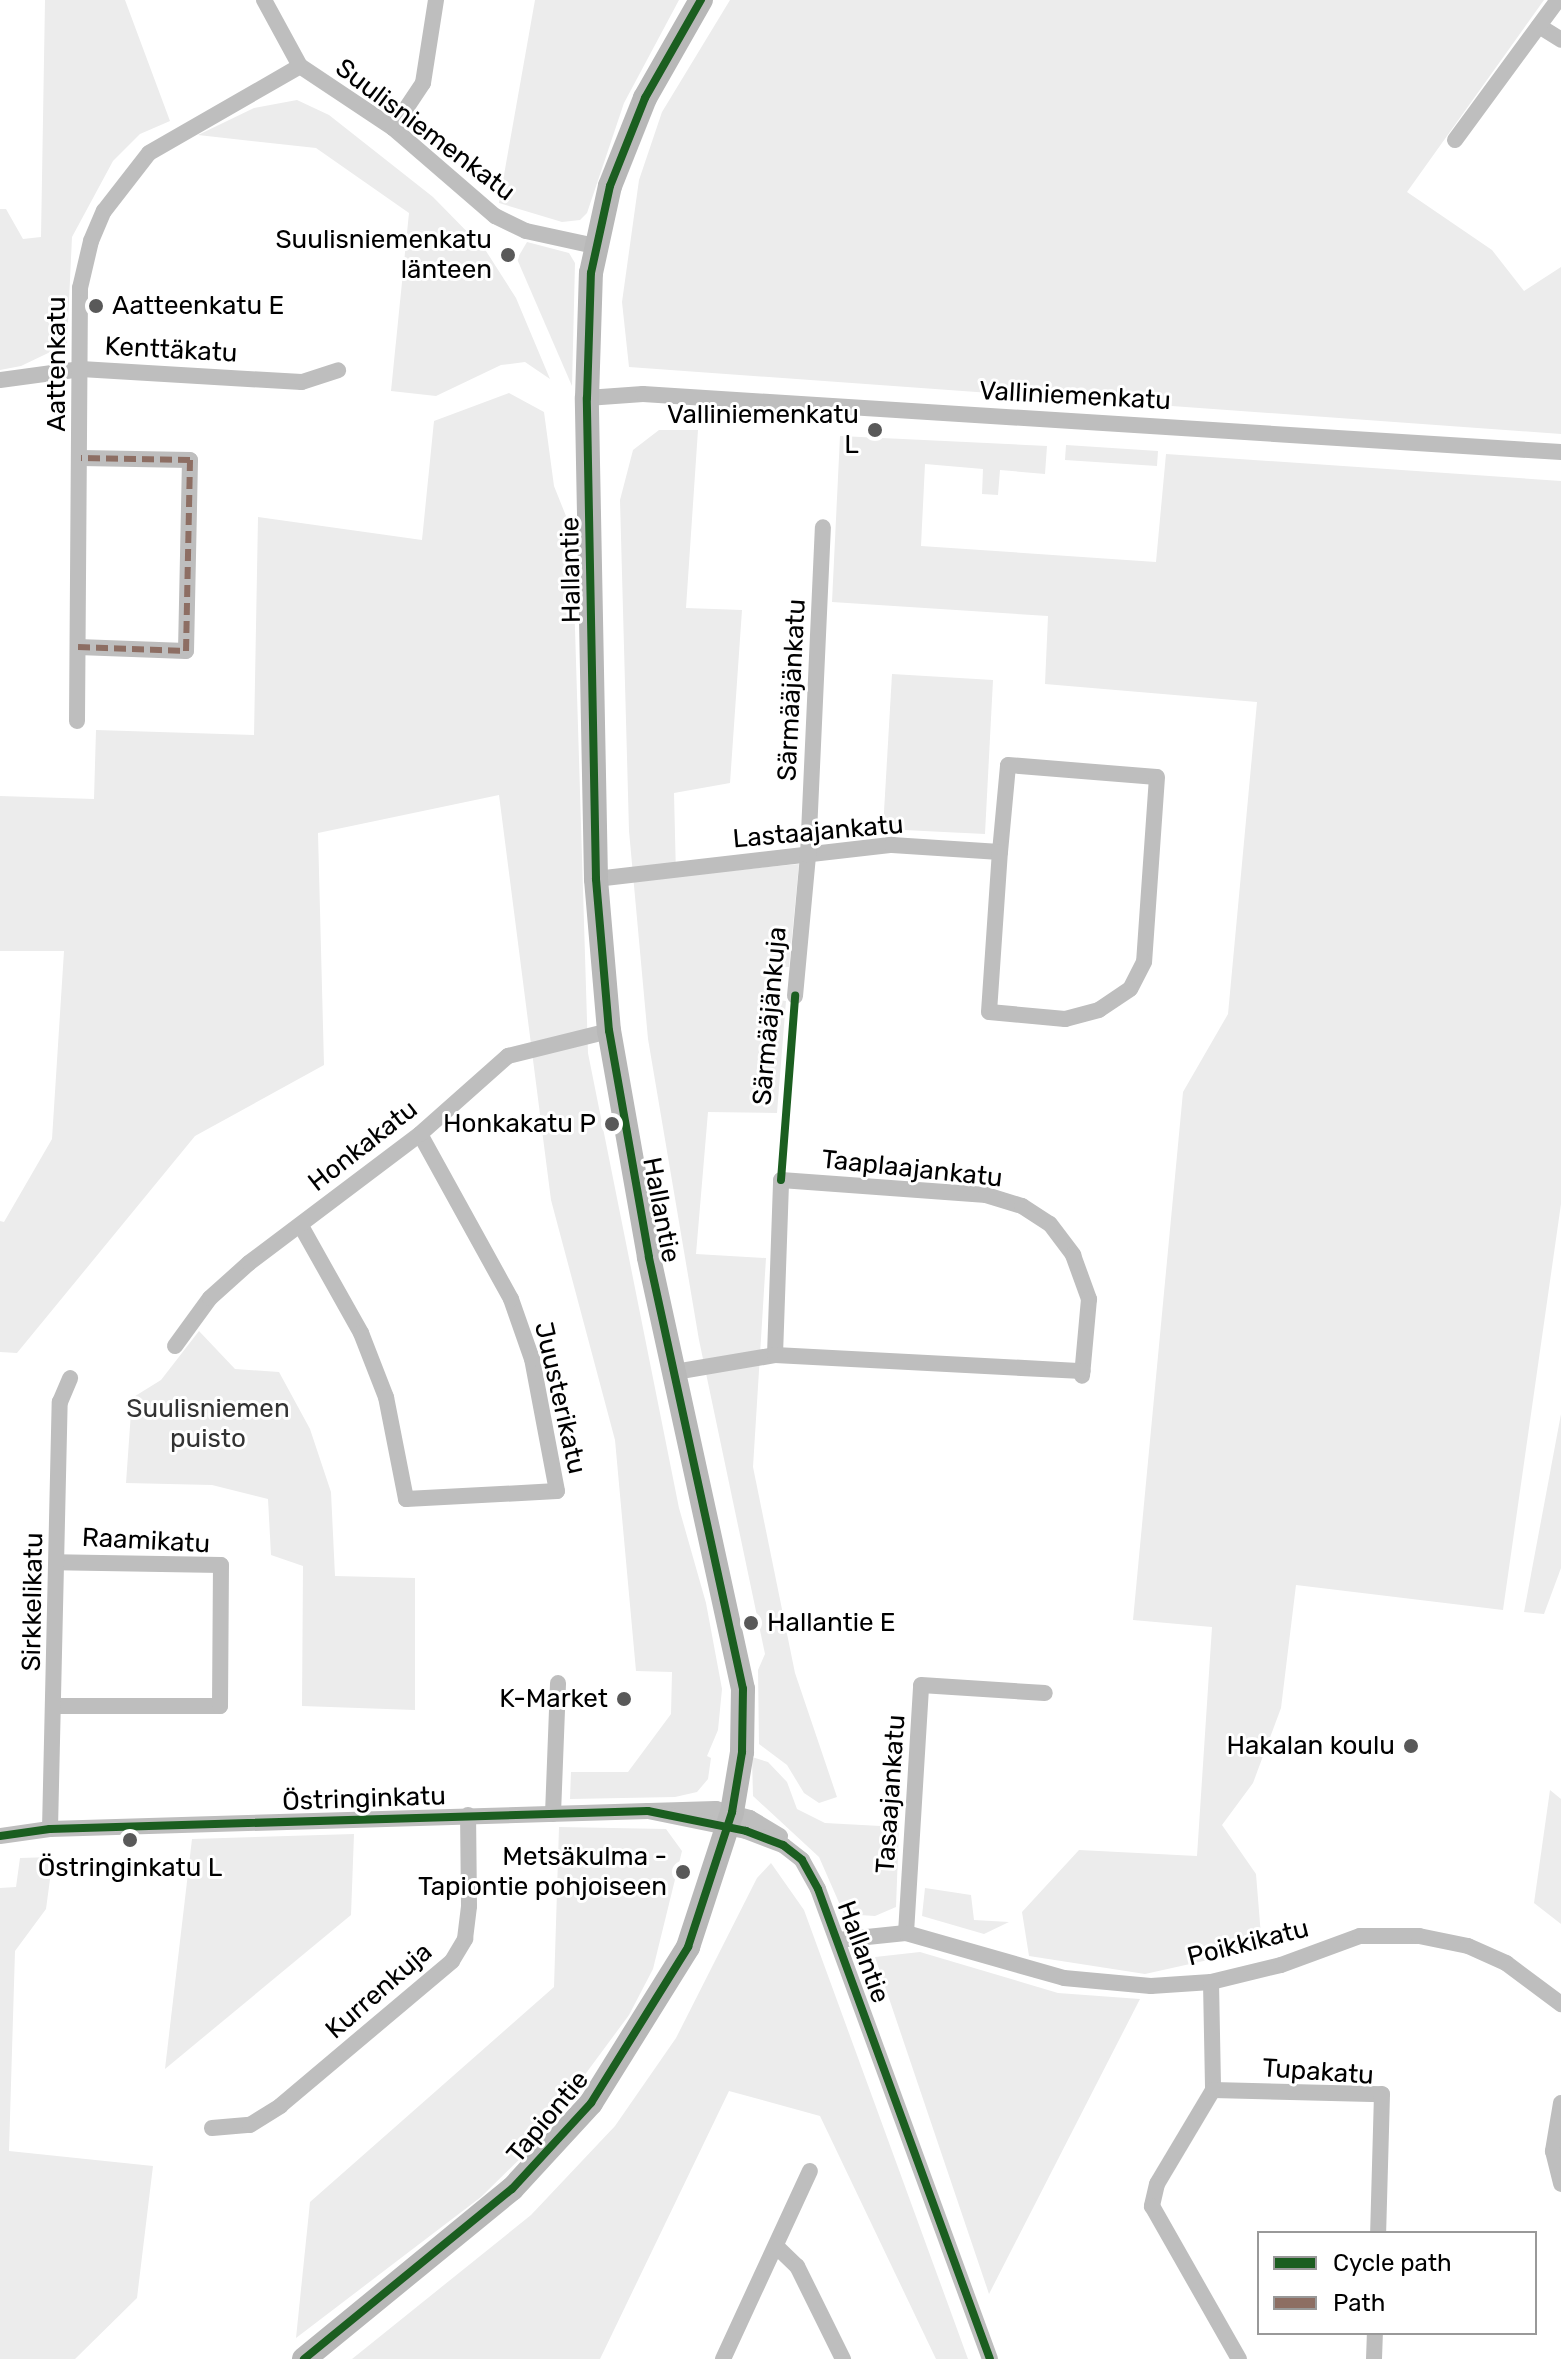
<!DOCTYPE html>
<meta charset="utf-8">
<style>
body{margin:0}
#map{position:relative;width:1561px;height:2359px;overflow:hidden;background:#fff;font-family:Rubik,sans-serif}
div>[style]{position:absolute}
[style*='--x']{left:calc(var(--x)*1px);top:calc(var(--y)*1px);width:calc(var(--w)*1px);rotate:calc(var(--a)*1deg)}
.green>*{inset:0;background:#ececec}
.street>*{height:16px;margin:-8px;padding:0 8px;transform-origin:8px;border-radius:8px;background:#bebebe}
.secondary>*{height:24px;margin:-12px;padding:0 12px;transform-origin:12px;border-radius:12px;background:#b8b8b8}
.quiet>*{height:6px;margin-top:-3px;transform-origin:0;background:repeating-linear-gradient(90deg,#8d6e63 0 12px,transparent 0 18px)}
.cycleway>*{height:8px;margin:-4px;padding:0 4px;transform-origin:4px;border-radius:4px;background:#1b5e20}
.dots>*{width:22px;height:22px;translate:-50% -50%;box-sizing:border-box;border:4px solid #fff;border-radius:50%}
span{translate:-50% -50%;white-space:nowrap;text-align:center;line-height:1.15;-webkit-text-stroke:6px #fff;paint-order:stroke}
.street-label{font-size:26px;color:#000}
.poi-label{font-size:26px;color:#000}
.right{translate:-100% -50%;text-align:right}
.left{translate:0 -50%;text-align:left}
.park-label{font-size:26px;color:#333}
.legend{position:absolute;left:1257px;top:2231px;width:280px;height:104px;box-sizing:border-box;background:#fff;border:2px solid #999;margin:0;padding:10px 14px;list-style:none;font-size:24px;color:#000}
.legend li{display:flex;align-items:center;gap:16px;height:40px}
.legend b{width:40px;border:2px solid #999}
</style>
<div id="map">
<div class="green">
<div style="clip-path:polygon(45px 0,125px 0,170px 121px,140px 134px,113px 161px,72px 237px,67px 344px,21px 366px,0 370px,0 209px,6px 209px,23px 239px,41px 237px)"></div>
<div style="clip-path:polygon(535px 0,679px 0,624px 103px,587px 213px,580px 220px,562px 222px,499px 203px)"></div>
<div style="clip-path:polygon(730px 0,1544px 0,1407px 192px,1492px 250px,1524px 291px,1561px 267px,1561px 434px,629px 367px,622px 302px,639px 180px,662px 112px)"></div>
<div style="clip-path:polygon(297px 100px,329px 115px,433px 197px,486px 251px,516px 298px,550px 379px,525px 362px,501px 365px,436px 396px,391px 391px,409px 213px,316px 148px,198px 135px,254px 108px)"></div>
<div style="clip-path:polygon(527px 242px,569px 253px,575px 263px,572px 386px,517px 259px)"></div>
<div style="clip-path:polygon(509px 393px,544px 412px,554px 486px,572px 531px,588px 1053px,679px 1508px,706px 1603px,722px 1689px,718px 1730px,707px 1756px,711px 1758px,708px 1779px,697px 1792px,675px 1797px,570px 1799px,571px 1772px,628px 1772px,671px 1714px,672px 1672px,636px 1671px,615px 1440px,551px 1200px,499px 795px,318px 833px,324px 1065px,195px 1136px,17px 1353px,0 1352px,0 1221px,4px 1222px,52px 1139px,64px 951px,0 951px,0 796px,94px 799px,96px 730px,254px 735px,258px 517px,422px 540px,434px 421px)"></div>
<div style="clip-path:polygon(659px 430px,698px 430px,686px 608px,742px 610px,730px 783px,674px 793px,676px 876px,799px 864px,789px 967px,773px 967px,771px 999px,786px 1001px,777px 1113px,708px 1112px,696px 1254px,766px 1258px,753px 1467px,795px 1673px,837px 1797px,819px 1803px,804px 1793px,787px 1765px,759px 1744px,758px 1670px,765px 1654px,699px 1340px,648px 1039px,629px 831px,620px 500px,633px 450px)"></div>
<div style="clip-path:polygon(840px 436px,1047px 446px,1045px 474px,1000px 470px,998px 495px,982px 494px,983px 469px,925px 464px,921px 546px,1156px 562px,1166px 454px,1561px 481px,1561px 1204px,1503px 1610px,1296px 1585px,1281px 1708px,1253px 1783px,1222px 1825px,1256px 1874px,1262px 1948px,1145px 1974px,1029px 1956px,1022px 1912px,1079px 1850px,1197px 1856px,1212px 1627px,1133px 1620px,1183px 1092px,1228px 1014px,1257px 702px,1045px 684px,1048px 616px,832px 602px)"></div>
<div style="clip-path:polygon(1066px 445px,1158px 451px,1157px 466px,1065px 460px)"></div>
<div style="clip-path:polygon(892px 674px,993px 680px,985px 834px,883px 829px)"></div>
<div style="clip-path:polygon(199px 1331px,235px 1369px,279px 1372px,310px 1429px,331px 1492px,335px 1576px,415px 1578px,415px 1710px,302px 1706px,303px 1566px,271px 1555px,268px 1499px,212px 1485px,126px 1483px,132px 1398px,161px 1380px)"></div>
<div style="clip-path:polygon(1561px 1414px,1561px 1568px,1544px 1614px,1524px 1612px)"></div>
<div style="clip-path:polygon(752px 1757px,768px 1762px,787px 1782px,797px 1809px,825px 1823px,899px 1827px,896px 1907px,875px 1916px,844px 1914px,819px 1857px,753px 1796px)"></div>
<div style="clip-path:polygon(1550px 1790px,1561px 1799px,1561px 1924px,1534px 1903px)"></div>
<div style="clip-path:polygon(559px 1827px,666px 1829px,682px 1851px,653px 1969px,629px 2015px,530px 2149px,481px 2197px,296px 2338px,310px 2202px,554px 1987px)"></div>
<div style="clip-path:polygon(354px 1834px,351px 1915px,165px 2069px,192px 1839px)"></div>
<div style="clip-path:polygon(53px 1857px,46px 1909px,15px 1951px,9px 2151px,153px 2166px,137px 2298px,75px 2359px,0 2359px,0 1888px,16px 1887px,20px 1858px)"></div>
<div style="clip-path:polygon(771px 1863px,804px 1910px,968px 2359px,936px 2359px,820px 2116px,729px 2091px,600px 2359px,352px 2359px,531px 2215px,615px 2126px,676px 2038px,757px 1878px)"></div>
<div style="clip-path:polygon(925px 1888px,971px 1895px,974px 1920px,1009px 1922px,984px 1934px,922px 1916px)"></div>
<div style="clip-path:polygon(920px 1952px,1058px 1993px,1140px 1999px,989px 2294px,875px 1957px)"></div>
</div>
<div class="street">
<div style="--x:264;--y:0;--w:75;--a:61.4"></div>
<div style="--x:300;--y:66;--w:112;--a:33.7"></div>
<div style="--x:393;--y:128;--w:135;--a:40.8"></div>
<div style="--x:495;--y:216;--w:34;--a:26"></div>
<div style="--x:526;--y:231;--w:71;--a:12.3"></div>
<div style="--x:1539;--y:26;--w:26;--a:32"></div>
<div style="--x:393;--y:128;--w:54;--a:-56.3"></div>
<div style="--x:423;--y:83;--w:84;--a:-81.1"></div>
<div style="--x:1455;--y:140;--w:174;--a:-53.7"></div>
<div style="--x:0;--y:380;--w:82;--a:-7.7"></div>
<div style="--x:81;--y:369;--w:221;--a:3.4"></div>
<div style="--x:302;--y:382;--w:38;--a:-18"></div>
<div style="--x:587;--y:398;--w:56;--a:-4.1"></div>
<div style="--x:643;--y:394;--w:920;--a:3.62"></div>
<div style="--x:78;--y:647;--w:108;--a:2.1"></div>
<div style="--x:186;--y:651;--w:191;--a:-88.8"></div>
<div style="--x:190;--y:460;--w:109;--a:-178.9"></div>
<div style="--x:77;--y:721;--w:433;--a:-89.6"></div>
<div style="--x:80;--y:288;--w:48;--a:-76.8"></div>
<div style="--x:91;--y:241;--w:33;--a:-67"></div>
<div style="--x:104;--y:211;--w:73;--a:-52.2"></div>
<div style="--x:149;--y:153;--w:174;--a:-29.9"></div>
<div style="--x:596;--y:879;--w:298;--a:-6.6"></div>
<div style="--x:892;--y:845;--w:108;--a:3.7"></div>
<div style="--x:1000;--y:852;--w:87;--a:-84.7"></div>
<div style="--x:1008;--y:765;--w:149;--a:4.6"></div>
<div style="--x:1157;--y:777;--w:185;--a:94"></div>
<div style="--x:1144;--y:962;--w:30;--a:117"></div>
<div style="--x:1130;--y:989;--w:37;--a:146"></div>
<div style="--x:1099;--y:1010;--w:35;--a:165"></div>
<div style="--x:1065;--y:1019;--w:76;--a:-174.7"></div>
<div style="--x:989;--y:1012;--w:160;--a:-86.1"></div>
<div style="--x:795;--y:996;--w:142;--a:-84.7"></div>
<div style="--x:808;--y:855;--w:328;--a:-87.4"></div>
<div style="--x:301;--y:1226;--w:123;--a:60.7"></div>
<div style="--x:361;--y:1333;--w:69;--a:68.7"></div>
<div style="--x:386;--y:1397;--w:104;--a:78.9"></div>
<div style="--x:406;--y:1499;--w:151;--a:-3"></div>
<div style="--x:557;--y:1491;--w:134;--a:-100.7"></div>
<div style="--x:532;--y:1359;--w:64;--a:-109.3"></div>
<div style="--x:511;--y:1299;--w:188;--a:-118.9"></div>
<div style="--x:175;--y:1346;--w:59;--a:-53.9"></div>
<div style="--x:210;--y:1298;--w:52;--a:-41.9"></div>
<div style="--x:249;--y:1263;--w:214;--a:-37"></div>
<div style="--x:420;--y:1134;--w:118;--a:-41.6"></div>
<div style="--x:508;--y:1056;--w:104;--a:-13.9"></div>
<div style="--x:775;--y:1355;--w:175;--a:-88"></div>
<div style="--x:781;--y:1180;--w:206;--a:4.2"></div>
<div style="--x:986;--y:1195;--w:38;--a:17"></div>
<div style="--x:1022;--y:1206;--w:33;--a:33"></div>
<div style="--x:1050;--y:1224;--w:39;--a:53"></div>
<div style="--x:1073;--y:1255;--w:47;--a:70"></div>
<div style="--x:1089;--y:1299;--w:77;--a:95.2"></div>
<div style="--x:675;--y:1372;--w:101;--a:-9.6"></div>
<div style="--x:775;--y:1355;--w:308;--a:3"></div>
<div style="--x:56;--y:1706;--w:164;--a:0"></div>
<div style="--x:220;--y:1706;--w:141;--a:-89.6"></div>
<div style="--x:221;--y:1565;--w:164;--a:-179"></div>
<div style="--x:649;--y:1811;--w:67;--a:-1.7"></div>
<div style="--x:716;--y:1809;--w:35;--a:15"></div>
<div style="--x:750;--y:1818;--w:35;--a:31"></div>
<div style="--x:553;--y:1814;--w:131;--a:-87.8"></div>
<div style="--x:50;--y:1829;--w:427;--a:-88.7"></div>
<div style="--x:60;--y:1402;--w:26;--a:-67"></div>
<div style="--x:0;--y:1836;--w:50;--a:-8"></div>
<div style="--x:50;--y:1829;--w:598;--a:-1.72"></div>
<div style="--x:648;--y:1811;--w:100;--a:11.5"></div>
<div style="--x:746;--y:1831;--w:40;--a:21"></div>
<div style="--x:783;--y:1845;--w:24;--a:38"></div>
<div style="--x:802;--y:1860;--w:33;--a:61"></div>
<div style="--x:818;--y:1889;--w:500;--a:69.9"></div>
<div style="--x:906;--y:1933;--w:248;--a:-86.5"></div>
<div style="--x:921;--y:1685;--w:124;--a:3.7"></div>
<div style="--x:838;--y:1940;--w:68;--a:-5.9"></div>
<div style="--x:906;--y:1933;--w:164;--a:15.9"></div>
<div style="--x:1064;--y:1978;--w:87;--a:5.3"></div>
<div style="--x:1151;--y:1986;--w:60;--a:-3.8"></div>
<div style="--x:1211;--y:1982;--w:72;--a:-13.7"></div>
<div style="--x:1281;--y:1965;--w:84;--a:-20.2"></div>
<div style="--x:1360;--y:1936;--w:59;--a:0"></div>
<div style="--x:1419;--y:1936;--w:50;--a:11.5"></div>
<div style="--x:1468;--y:1946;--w:42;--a:24.1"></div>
<div style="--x:1506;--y:1963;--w:69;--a:36.7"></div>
<div style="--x:1211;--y:1982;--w:108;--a:88.9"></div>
<div style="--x:1213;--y:2090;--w:169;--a:1.4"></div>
<div style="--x:1382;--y:2094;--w:139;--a:91.6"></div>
<div style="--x:1213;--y:2090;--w:109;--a:120.8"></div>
<div style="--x:1157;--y:2184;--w:23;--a:103"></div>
<div style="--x:1152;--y:2206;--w:176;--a:60.4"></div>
<div style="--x:1561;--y:2103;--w:49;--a:99.5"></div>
<div style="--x:1553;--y:2151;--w:34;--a:76"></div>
<div style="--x:212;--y:2128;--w:38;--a:-5"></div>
<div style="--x:250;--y:2125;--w:36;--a:-32"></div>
<div style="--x:280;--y:2106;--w:225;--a:-40.1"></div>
<div style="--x:452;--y:1961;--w:26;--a:-59"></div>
<div style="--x:465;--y:1939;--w:33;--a:-83"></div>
<div style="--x:469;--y:1906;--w:91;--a:-90.6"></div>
<div style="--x:777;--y:2247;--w:28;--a:44"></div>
<div style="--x:797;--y:2266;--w:104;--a:63.7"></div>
<div style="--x:723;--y:2359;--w:207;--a:-65.2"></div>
<div style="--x:1374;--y:2359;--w:26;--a:-88"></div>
</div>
<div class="secondary">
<div style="--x:304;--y:2359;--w:269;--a:-39.3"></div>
<div style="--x:512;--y:2189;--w:117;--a:-47.4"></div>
<div style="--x:591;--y:2103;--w:184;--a:-58.1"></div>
<div style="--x:688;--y:1947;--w:142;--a:-71.9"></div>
<div style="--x:732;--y:1812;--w:61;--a:-80.5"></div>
<div style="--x:742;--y:1752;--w:63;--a:-89.1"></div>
<div style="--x:743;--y:1689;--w:442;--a:-102.3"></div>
<div style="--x:649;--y:1257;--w:230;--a:-100"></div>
<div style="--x:609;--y:1031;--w:153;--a:-94.9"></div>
<div style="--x:596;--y:879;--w:481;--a:-91.1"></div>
<div style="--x:587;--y:398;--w:125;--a:-88.2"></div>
<div style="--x:591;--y:273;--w:89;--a:-77.7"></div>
<div style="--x:610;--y:186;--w:95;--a:-68.3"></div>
<div style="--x:645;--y:98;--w:113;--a:-60.3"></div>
</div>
<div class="quiet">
<div style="--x:78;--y:647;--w:108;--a:2.1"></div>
<div style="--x:186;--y:651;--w:191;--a:-88.8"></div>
<div style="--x:190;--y:460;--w:109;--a:-178.9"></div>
</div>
<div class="cycleway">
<div style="--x:781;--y:1180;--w:185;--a:-85.6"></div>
<div style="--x:0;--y:1836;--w:50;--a:-8"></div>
<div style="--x:50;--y:1829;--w:598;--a:-1.72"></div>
<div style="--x:648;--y:1811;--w:100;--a:11.5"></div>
<div style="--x:746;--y:1831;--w:40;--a:21"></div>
<div style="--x:783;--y:1845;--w:24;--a:38"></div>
<div style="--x:802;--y:1860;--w:33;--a:61"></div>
<div style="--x:818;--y:1889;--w:500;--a:69.9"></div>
<div style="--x:304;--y:2359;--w:269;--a:-39.3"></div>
<div style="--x:512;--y:2189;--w:117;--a:-47.4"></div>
<div style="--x:591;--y:2103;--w:184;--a:-58.1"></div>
<div style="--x:688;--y:1947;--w:142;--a:-71.9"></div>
<div style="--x:732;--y:1812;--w:61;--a:-80.5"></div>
<div style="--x:742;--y:1752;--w:63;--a:-89.1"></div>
<div style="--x:743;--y:1689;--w:442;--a:-102.3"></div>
<div style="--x:649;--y:1257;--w:230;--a:-100"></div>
<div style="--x:609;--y:1031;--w:153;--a:-94.9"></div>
<div style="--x:596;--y:879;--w:481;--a:-91.1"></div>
<div style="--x:587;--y:398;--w:125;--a:-88.2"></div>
<div style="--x:591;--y:273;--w:89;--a:-77.7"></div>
<div style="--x:610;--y:186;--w:95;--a:-68.3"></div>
<div style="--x:645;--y:98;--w:113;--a:-60.3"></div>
</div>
<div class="dots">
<div style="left:508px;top:255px;background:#595959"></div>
<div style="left:96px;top:306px;background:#595959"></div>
<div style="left:875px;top:430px;background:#595959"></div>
<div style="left:612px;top:1124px;background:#595959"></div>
<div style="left:751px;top:1623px;background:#595959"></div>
<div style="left:624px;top:1699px;background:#595959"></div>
<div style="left:1411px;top:1746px;background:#595959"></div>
<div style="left:130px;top:1840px;background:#595959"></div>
<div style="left:683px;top:1872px;background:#595959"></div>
</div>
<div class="street-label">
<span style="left:425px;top:130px;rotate:37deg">Suulisniemenkatu</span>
<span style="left:171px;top:350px;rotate:3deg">Kenttäkatu</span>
<span style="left:57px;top:364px;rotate:-90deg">Aattenkatu</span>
<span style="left:1075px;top:396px;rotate:3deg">Valliniemenkatu</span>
<span style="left:571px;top:570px;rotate:-91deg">Hallantie</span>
<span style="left:792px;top:690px;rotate:-87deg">Särmääjänkatu</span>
<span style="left:818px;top:832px;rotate:-5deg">Lastaajankatu</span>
<span style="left:770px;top:1016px;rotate:-85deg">Särmääjänkuja</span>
<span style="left:363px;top:1146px;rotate:-38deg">Honkakatu</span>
<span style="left:912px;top:1169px;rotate:6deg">Taaplaajankatu</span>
<span style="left:661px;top:1210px;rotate:79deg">Hallantie</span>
<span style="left:560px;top:1398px;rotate:77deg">Juusterikatu</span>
<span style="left:146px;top:1541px;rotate:3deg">Raamikatu</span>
<span style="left:33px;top:1602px;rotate:-89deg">Sirkkelikatu</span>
<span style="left:891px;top:1794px;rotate:-86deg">Tasaajankatu</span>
<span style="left:364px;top:1799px;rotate:-2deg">Östringinkatu</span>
<span style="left:1248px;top:1943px;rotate:-14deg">Poikkikatu</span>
<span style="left:863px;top:1952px;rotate:70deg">Hallantie</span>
<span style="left:379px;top:1991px;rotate:-41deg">Kurrenkuja</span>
<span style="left:1318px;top:2072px;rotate:4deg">Tupakatu</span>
<span style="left:548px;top:2117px;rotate:-50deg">Tapiontie</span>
</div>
<div class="poi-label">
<span class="right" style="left:492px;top:255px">Suulisniemenkatu<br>länteen</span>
<span class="left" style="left:112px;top:306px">Aatteenkatu E</span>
<span class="right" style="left:859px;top:430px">Valliniemenkatu<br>L</span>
<span class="right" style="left:596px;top:1124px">Honkakatu P</span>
<span class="left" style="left:767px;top:1623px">Hallantie E</span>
<span class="right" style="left:608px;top:1699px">K-Market</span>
<span class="right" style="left:1395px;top:1746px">Hakalan koulu</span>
<span class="right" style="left:667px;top:1872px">Metsäkulma -<br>Tapiontie pohjoiseen</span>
<span style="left:130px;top:1868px">Östringinkatu L</span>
</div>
<div class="park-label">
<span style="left:208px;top:1424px">Suulisniemen<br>puisto</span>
</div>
<ul class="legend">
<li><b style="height:10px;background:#1b5e20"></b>Cycle path</li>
<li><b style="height:10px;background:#8d6e63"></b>Path</li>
</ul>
</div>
